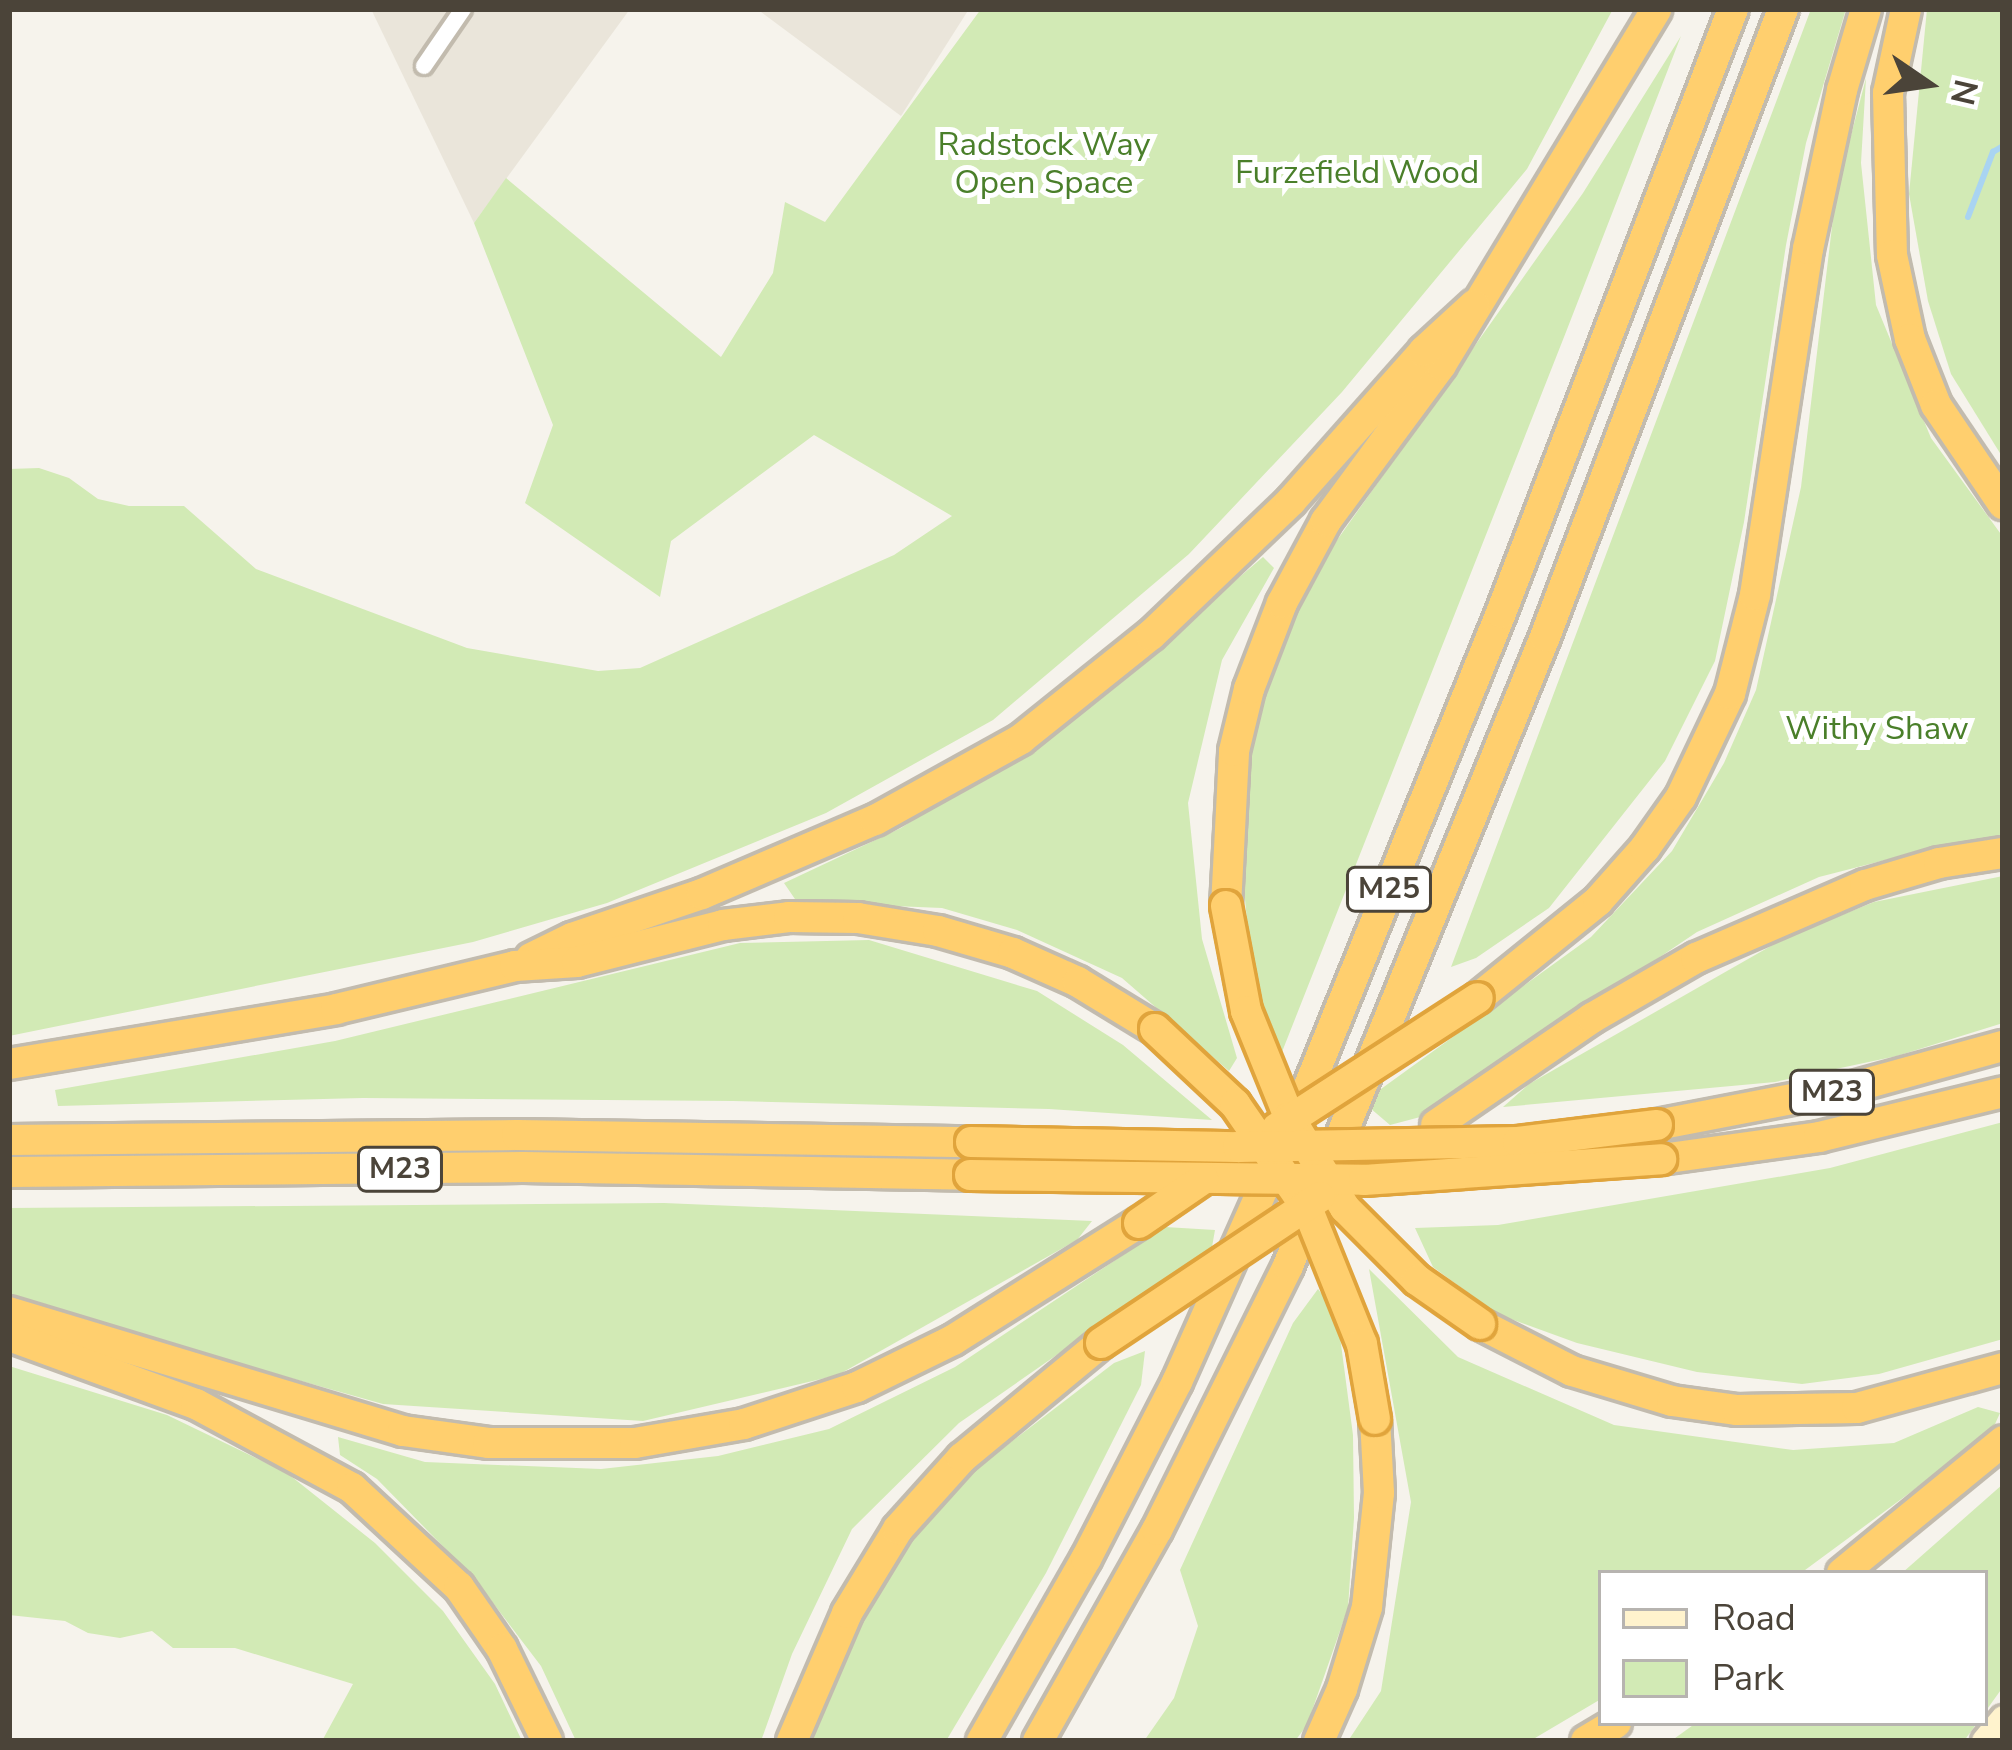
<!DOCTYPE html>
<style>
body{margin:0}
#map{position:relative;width:2012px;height:1750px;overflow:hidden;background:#f6f3ec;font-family:"Nunito Sans",sans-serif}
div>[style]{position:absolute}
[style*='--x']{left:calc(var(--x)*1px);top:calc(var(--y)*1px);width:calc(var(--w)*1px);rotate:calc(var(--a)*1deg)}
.residential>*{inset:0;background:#eae5da}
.green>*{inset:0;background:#d2eab5}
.stream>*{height:6px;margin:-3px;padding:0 3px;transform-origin:3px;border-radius:3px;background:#a9d4f2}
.roads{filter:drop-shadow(3px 0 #c2bbae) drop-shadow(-3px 0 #c2bbae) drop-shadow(0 3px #c2bbae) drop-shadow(0 -3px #c2bbae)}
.street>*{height:16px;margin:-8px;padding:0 8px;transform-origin:8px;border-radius:8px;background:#fff}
.secondary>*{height:24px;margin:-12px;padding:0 12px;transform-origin:12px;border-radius:12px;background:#fff3cd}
.highway>*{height:30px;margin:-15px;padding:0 15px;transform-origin:15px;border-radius:15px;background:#ffcf6e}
.bridges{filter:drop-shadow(3px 0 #e0a43c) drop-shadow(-3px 0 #e0a43c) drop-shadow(0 3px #e0a43c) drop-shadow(0 -3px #e0a43c)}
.highway-bridge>*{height:30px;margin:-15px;padding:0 15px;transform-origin:15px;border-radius:15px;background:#ffcf6e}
span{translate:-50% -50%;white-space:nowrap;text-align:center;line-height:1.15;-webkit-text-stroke:10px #fff;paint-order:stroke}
.shield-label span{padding:3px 9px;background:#fff;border:3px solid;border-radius:9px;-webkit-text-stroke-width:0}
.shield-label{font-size:30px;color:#4b4439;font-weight:700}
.park-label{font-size:33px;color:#4a7f2a}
.frame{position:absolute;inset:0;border:12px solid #4b4439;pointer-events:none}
.legend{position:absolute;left:1598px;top:1570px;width:390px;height:156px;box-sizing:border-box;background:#fff;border:3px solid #b7b4b0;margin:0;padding:15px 21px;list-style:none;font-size:36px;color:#4b4439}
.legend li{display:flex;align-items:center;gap:24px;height:60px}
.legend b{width:60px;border:3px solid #b7b4b0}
.north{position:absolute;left:1868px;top:24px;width:120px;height:120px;-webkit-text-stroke:9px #fff;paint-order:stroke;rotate:103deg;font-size:33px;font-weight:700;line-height:48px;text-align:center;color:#4b4439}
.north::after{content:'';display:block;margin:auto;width:42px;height:54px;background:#4b4439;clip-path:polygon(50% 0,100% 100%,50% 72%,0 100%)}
</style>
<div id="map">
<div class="residential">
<div style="clip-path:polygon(371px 9px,630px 9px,474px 223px)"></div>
<div style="clip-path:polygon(757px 9px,969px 9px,901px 116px)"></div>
</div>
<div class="green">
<div style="clip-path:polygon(981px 9px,1613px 9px,1527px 169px,1342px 392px,1189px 554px,993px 720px,826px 813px,607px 903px,473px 942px,9px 1036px,9px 469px,39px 468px,69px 478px,98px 499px,129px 506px,184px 506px,256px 569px,467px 648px,598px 671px,640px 668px,894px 555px,952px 516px,814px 435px,671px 541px,660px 597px,525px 503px,553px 425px,474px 223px,506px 178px,721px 357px,773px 273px,785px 202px,825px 222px)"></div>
<div style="clip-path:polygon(1811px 9px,1846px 9px,1806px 143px,1786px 245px,1744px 522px,1715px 661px,1665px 761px,1549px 908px,1476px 958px,1451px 967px)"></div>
<div style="clip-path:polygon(1927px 9px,2003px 9px,2003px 458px,1951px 374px,1928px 301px,1909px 194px)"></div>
<div style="clip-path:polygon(1681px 36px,1566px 332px,1280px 1057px,1254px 995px,1241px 857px,1249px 751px,1278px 647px,1323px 560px,1583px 193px)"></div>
<div style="clip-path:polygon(1866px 78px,1861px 163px,1876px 305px,1931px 438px,2003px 537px,2003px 837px,1936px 847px,1819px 877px,1697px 932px,1424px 1116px,1390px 1125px,1363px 1102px,1591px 937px,1672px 851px,1724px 763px,1756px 690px,1801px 487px,1836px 193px)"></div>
<div style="clip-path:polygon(1263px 557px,1274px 568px,1222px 660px,1188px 803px,1202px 939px,1237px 1058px,1229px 1071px,1122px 978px,1017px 930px,942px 908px,797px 902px,784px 883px,901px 828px,1096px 699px)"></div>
<div style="clip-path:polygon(2003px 876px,2003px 1023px,1897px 1056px,1775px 1082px,1503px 1107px,1529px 1084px,1785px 938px,1874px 902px)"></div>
<div style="clip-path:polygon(869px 940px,1037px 991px,1123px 1045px,1212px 1120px,1049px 1109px,733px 1101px,363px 1098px,58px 1106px,55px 1090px,335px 1041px,740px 943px)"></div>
<div style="clip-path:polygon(2003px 1122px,2003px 1339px,1879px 1374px,1802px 1384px,1697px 1372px,1577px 1343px,1497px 1314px,1433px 1267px,1415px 1228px,1498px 1225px,1830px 1168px)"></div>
<div style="clip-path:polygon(664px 1203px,1092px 1221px,1077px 1240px,838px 1375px,643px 1421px,383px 1404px,9px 1299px,9px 1208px)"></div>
<div style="clip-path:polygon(1165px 1227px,1215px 1230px,1212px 1247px,959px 1423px,852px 1529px,792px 1654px,761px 1741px,576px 1741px,541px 1666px,474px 1578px,377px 1479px,340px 1455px,338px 1437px,425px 1462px,601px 1469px,718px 1456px,829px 1429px,955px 1367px)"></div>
<div style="clip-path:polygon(1369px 1269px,1458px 1357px,1614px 1425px,1793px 1450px,1894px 1443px,1978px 1407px,2000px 1413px,1991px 1433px,1801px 1573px,1601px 1573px,1601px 1699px,1530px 1741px,1348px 1741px,1381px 1691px,1411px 1502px)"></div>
<div style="clip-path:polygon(1318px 1289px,1337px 1314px,1353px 1435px,1354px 1518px,1348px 1608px,1307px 1725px,1295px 1741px,1144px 1741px,1174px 1698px,1198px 1626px,1180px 1570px,1293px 1323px)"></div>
<div style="clip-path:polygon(1145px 1351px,1141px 1385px,1046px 1573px,946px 1741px,812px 1741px,854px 1633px,934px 1501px,1114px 1363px)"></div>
<div style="clip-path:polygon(9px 1366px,167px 1415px,287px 1473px,375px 1543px,443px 1611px,495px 1684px,522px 1741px,322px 1741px,353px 1684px,235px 1648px,173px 1648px,152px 1631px,120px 1638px,88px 1633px,65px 1621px,9px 1615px)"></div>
<div style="clip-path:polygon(2003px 1484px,2003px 1687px,1985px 1712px,1985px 1573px,1902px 1573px)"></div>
<div style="clip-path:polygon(1696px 1723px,1977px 1723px,1964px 1741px,1671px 1741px)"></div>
</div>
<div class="stream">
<div style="--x:1968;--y:217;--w:70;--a:-69"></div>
<div style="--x:1993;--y:152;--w:12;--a:-31"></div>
</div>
<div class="roads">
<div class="street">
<div style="--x:424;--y:66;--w:69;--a:-55.6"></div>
</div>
<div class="secondary">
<div style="--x:1984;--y:1741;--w:30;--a:-50"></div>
</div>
<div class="highway">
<div style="--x:1906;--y:9;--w:86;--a:102.1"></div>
<div style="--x:1888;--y:93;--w:162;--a:88.6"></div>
<div style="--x:1892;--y:255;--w:86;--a:77.9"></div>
<div style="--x:1910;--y:339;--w:71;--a:68.5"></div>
<div style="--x:1936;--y:405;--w:120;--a:55.9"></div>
<div style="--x:1226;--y:906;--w:155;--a:-87"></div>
<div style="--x:1234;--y:751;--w:64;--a:-76.4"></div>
<div style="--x:1249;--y:689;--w:92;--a:-69"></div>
<div style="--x:1282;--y:603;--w:93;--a:-61.8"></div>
<div style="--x:1326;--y:521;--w:194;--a:-53.6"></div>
<div style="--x:1441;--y:365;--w:416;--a:-58.8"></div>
<div style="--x:531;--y:958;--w:46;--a:-26"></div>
<div style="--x:572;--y:938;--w:137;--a:-18.7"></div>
<div style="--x:702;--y:894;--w:188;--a:-23.2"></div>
<div style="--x:875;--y:820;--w:167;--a:-29"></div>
<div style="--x:1021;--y:739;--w:166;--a:-38.7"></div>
<div style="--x:1151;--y:635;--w:194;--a:-43.7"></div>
<div style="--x:1291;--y:501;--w:200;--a:-48.4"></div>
<div style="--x:1424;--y:351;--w:68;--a:-42.6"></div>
<div style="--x:1478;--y:998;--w:154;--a:-38.9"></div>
<div style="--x:1598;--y:901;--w:71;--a:-48.4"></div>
<div style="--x:1645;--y:848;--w:62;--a:-54.8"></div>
<div style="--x:1681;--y:797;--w:114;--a:-64.6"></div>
<div style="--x:1730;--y:694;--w:102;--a:-75.8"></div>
<div style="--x:1755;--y:595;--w:350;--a:-81.3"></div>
<div style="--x:1808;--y:249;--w:163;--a:-77.9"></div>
<div style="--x:1842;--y:90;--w:84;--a:-73.5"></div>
<div style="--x:9;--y:1064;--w:332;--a:-9.5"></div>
<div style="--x:336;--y:1009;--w:184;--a:-13.5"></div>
<div style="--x:515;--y:966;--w:62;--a:-3.7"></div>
<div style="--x:577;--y:962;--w:151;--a:-14.2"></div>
<div style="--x:723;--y:925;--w:66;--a:-6.9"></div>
<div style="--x:789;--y:917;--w:69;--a:0.8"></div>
<div style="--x:858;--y:918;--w:81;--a:9.2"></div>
<div style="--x:938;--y:931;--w:78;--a:16.3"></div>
<div style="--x:1013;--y:953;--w:71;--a:24"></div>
<div style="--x:1078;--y:982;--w:90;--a:31.4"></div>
<div style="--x:1436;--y:1125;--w:189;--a:-34.4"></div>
<div style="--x:1592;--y:1018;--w:120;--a:-30"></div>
<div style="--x:1696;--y:958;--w:184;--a:-23.4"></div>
<div style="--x:1865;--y:885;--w:77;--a:-16.6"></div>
<div style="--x:1939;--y:863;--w:65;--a:-8.9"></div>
<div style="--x:1657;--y:1125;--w:197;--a:-10.9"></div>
<div style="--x:1850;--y:1088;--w:159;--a:-15.4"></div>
<div style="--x:9;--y:1140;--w:508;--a:-0.56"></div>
<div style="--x:517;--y:1135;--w:454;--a:0.9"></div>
<div style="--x:1661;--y:1159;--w:160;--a:-7.9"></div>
<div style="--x:1819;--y:1137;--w:189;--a:-13.7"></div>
<div style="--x:9;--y:1172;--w:514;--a:-0.56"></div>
<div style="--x:523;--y:1167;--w:447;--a:1"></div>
<div style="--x:9;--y:1312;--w:412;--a:16.8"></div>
<div style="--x:403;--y:1431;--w:86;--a:8"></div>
<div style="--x:488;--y:1443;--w:147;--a:0"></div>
<div style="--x:635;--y:1443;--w:111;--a:-9.9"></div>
<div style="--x:744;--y:1424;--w:119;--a:-18.1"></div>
<div style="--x:857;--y:1387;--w:107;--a:-26.1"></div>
<div style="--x:953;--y:1340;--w:220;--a:-32.2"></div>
<div style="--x:1480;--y:1324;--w:103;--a:27.1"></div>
<div style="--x:1572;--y:1371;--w:104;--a:16.7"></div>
<div style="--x:1672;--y:1401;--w:66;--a:7.9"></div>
<div style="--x:1737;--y:1410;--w:120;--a:-1"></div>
<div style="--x:1857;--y:1408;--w:151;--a:-15.3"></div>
<div style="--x:9;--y:1336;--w:199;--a:20"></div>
<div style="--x:196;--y:1404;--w:177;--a:28.3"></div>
<div style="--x:352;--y:1488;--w:146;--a:42.8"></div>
<div style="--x:459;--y:1587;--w:75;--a:55.3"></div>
<div style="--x:502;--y:1649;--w:102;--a:63.9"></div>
<div style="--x:1842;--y:1573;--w:208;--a:-39.3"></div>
<div style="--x:792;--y:1741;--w:139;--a:-66.7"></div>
<div style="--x:847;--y:1613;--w:98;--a:-58.7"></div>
<div style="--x:898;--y:1529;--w:96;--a:-48"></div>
<div style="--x:962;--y:1458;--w:180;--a:-39.6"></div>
<div style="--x:982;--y:1741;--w:210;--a:-60.3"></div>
<div style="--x:1086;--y:1559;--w:199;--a:-62.8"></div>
<div style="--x:1177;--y:1382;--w:324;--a:-66"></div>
<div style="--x:1309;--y:1086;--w:510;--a:-67.91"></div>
<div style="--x:1501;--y:613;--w:647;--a:-68.99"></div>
<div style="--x:1038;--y:1741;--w:242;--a:-60.6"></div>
<div style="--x:1157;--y:1530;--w:295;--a:-63.6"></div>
<div style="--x:1288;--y:1266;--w:679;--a:-67.78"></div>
<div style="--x:1545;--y:637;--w:672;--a:-69.24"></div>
<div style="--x:1319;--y:1741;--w:57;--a:-66.1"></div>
<div style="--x:1342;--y:1689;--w:86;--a:-73"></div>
<div style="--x:1367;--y:1607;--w:115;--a:-84"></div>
<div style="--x:1379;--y:1493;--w:74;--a:-93.1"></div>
<div style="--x:1586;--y:1741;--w:35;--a:-31"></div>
</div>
</div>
<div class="bridges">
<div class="highway-bridge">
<div style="--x:1226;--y:906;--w:107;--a:79.2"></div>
<div style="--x:1246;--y:1011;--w:114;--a:67.9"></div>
<div style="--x:1289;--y:1117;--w:107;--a:58.4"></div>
<div style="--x:1345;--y:1208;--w:102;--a:45"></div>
<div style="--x:1417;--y:1280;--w:77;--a:34.9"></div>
<div style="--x:1155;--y:1029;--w:110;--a:43.2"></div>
<div style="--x:1235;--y:1104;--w:129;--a:55.4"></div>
<div style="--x:1308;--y:1210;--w:144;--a:68.1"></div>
<div style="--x:1362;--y:1344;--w:76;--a:80.2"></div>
<div style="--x:1277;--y:1128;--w:239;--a:-32.9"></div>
<div style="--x:971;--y:1142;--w:267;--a:1.1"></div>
<div style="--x:1238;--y:1147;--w:280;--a:-1"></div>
<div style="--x:1518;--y:1142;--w:140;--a:-7"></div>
<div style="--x:970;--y:1175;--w:394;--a:0.7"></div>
<div style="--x:1364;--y:1180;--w:298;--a:-4"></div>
<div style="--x:1139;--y:1223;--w:78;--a:-34.5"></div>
<div style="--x:1101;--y:1343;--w:263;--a:-33.7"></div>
</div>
</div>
<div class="shield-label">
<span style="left:1389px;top:889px">M25</span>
<span style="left:1832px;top:1092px">M23</span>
<span style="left:400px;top:1169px">M23</span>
</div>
<div class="park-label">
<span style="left:1044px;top:164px">Radstock Way<br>Open Space</span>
<span style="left:1357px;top:173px">Furzefield Wood</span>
<span style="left:1877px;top:729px">Withy Shaw</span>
</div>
<div class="frame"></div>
<ul class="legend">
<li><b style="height:15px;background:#fff3cd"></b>Road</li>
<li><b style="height:33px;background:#d2eab5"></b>Park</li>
</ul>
<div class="north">N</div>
</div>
